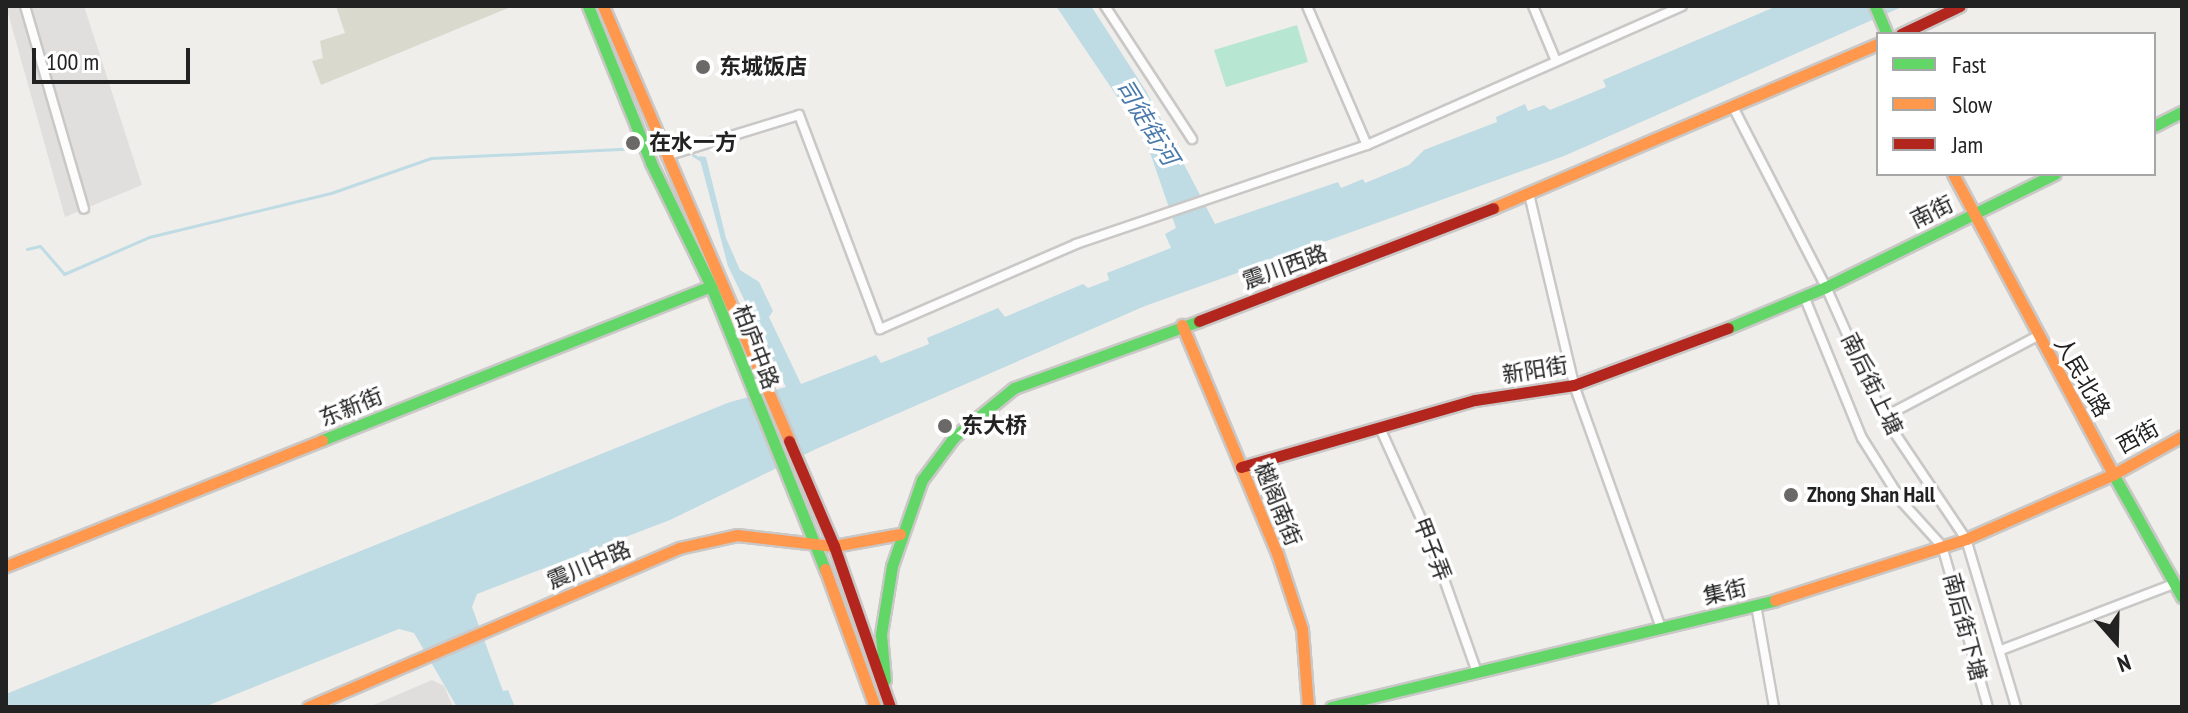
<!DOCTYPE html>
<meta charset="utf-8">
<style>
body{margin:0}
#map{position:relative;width:2188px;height:713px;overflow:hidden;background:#f0eeeb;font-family:"PT Sans Narrow","Noto Sans SC",sans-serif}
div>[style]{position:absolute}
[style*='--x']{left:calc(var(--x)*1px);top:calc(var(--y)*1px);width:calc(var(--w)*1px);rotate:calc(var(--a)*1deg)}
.residential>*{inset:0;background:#dfdedc}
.construction>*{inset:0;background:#d9d9cd}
.pitch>*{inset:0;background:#b7e6d2}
.parking>*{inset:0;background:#e0dfde}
.water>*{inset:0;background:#bfdbe3}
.stream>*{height:3px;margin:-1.5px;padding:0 1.5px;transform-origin:1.5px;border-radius:1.5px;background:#bfdbe3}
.roads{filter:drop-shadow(2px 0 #c9c8c7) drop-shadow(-2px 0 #c9c8c7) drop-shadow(0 2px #c9c8c7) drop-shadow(0 -2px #c9c8c7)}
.street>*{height:8px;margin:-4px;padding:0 4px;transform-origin:4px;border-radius:4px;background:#fdfcfc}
.fast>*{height:11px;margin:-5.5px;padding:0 5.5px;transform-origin:5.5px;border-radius:5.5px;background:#63d668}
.slow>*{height:11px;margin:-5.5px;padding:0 5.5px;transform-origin:5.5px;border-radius:5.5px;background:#ff974d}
.jam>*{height:11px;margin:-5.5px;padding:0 5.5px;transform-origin:5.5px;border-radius:5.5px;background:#b3261e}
.dots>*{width:22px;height:22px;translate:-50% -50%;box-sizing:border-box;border:4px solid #fff;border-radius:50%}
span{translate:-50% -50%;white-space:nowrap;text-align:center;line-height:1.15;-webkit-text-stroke:7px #fff;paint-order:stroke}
.poi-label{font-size:22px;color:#222;font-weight:700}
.left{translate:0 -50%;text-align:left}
.street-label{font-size:22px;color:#222}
.water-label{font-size:24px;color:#4a7aab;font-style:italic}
.frame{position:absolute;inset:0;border:8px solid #222;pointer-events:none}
.legend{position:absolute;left:1876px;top:32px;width:280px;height:144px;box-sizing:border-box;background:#fff;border:2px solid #a7a7a7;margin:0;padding:10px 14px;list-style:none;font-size:24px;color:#222}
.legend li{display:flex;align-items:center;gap:16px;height:40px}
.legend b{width:40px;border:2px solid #a7a7a7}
.north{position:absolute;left:2076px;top:601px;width:80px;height:80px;-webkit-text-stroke:6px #fff;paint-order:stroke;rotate:160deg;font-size:22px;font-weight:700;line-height:32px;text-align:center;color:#222}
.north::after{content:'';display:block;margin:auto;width:28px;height:36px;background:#222;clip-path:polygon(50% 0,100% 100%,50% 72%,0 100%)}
.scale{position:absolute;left:32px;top:48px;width:158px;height:36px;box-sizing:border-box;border:4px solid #222;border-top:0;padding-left:10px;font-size:24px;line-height:28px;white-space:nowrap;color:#222;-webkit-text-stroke:6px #fff;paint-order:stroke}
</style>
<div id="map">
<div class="residential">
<div style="clip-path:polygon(432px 680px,444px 686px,453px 707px,369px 707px)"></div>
</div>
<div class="construction">
<div style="clip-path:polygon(336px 6px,513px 6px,321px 85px,312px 61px,323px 58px,320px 41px,345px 33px)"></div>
</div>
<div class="pitch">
<div style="clip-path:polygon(1297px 25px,1308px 62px,1226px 87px,1214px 50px)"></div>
</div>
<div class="parking">
<div style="clip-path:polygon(6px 6px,84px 6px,142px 185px,65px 217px)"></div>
</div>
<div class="water">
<div style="clip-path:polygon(1056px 6px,1091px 6px,1146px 91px,1215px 224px,1338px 182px,1341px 188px,1363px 179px,1365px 183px,1409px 165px,1424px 150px,1497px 122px,1496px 117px,1525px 104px,1528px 111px,1544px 105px,1550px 110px,1606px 87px,1603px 80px,1777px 6px,1904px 6px,1564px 156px,1145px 306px,816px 449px,670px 520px,477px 594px,472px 607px,503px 691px,508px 690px,515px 707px,457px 707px,414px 633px,399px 629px,204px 707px,6px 707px,6px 694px,730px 402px,786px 387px,728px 266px,699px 156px,706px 157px,726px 238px,740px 270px,759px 282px,773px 311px,769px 317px,801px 384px,876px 355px,881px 363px,929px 344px,927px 338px,998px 308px,1005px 317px,1083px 284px,1088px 288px,1109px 280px,1107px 273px,1171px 248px,1165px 234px,1176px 228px,1145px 138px)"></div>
</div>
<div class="stream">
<div style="--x:693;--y:155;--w:9;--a:32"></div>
<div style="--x:27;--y:249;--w:13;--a:-13"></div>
<div style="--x:40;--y:246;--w:37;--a:49"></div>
<div style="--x:64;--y:274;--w:93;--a:-23.5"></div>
<div style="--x:149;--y:237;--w:187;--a:-13.6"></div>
<div style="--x:331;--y:193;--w:106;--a:-19.3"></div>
<div style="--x:431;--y:158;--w:194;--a:-2.7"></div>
</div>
<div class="roads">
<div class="street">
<div style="--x:25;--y:6;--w:211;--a:73.8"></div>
<div style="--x:1105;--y:6;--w:159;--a:56.8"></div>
<div style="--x:1307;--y:6;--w:151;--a:66.7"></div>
<div style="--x:1533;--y:6;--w:60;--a:67.3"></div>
<div style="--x:1734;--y:109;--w:200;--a:62.7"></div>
<div style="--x:1826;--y:287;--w:142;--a:66"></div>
<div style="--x:1884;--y:417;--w:147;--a:56.1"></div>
<div style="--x:1966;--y:539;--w:175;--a:73.4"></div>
<div style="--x:666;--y:156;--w:139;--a:-17.1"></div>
<div style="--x:799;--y:115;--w:229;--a:69.3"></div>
<div style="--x:880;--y:329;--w:214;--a:-23.4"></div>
<div style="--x:1076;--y:244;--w:307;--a:-18.8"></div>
<div style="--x:1367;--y:145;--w:344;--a:-23.8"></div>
<div style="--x:1529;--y:194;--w:196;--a:76.7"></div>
<div style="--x:1574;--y:385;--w:258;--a:70.3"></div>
<div style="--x:1804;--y:296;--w:153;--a:67.8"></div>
<div style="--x:1862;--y:438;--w:77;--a:57.8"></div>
<div style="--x:1903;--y:503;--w:58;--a:47.8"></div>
<div style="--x:1942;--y:546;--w:167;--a:74.1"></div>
<div style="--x:1884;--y:417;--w:172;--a:-27.8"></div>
<div style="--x:1380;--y:428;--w:116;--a:65.6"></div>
<div style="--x:1428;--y:534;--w:146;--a:70.5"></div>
<div style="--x:1756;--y:605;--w:104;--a:80"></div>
<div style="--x:2001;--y:650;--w:185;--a:-20.9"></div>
</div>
<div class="fast">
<div style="--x:588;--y:6;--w:169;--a:68.1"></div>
<div style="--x:651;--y:163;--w:137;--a:64"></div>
<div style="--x:711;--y:286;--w:305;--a:68.1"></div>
<div style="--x:1875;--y:6;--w:30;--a:67"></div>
<div style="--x:2154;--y:126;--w:31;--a:-27"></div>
<div style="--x:1728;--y:328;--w:106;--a:-22.7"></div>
<div style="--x:1826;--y:287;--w:255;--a:-26.3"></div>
<div style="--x:322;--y:440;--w:418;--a:-21.6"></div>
<div style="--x:2113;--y:474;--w:141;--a:60.7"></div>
<div style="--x:885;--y:680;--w:46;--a:-95"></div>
<div style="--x:881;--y:634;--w:69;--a:-80.8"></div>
<div style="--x:892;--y:566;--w:91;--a:-70.8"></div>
<div style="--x:922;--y:480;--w:54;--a:-53.3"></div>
<div style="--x:954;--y:437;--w:77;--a:-39.2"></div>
<div style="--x:1014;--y:388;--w:197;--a:-19.9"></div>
<div style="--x:1331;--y:707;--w:457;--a:-13.5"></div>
</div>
<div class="slow">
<div style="--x:603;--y:6;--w:473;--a:66.8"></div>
<div style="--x:1953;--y:174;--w:340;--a:61.9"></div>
<div style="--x:1493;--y:208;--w:418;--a:-23.1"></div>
<div style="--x:1182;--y:325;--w:247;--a:67.4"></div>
<div style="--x:1277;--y:553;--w:80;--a:71.8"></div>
<div style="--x:1302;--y:629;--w:78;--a:85.6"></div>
<div style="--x:6;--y:566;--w:340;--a:-21.7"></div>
<div style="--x:825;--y:569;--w:147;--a:70.1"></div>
<div style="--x:1775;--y:600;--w:201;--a:-17.7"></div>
<div style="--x:1966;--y:539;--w:162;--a:-23.7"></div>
<div style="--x:2114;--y:474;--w:78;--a:-29.2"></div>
<div style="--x:308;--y:707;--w:404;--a:-23.2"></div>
<div style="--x:679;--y:548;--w:59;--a:-12.6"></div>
<div style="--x:737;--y:535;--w:98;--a:6.5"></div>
<div style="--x:834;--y:546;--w:67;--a:-10.3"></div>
</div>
<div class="jam">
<div style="--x:1901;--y:34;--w:65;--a:-25.4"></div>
<div style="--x:1199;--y:321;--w:315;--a:-21"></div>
<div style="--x:789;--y:441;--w:114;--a:66.8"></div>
<div style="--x:834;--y:546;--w:170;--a:70.8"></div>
<div style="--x:1241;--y:467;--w:243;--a:-16"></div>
<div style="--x:1475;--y:400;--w:100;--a:-8.6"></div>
<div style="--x:1574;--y:385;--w:164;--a:-20.3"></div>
</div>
</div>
<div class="dots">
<div style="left:703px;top:67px;background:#6a6968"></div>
<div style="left:633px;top:143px;background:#6a6968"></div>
<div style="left:945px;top:426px;background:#6a6968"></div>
<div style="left:1791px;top:495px;background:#6a6968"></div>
</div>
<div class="poi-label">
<span class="left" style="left:719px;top:67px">东城饭店</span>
<span class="left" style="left:649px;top:143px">在水一方</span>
<span class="left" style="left:961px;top:426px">东大桥</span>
<span class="left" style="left:1807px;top:495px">Zhong Shan Hall</span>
</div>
<div class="street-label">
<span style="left:1932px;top:212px;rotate:-26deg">南街</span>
<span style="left:1285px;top:267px;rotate:-20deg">震川西路</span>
<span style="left:756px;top:347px;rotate:69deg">柏庐中路</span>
<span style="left:1535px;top:370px;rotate:-9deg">新阳街</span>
<span style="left:2082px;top:377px;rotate:60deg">人民北路</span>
<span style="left:1872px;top:384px;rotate:64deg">南后街上塘</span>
<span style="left:351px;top:407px;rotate:-22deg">东新街</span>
<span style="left:2138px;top:437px;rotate:-29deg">西街</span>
<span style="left:1278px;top:504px;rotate:68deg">樾阁南街</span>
<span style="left:1432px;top:549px;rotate:69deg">甲子弄</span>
<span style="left:589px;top:565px;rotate:-23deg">震川中路</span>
<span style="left:1725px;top:592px;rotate:-13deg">集街</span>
<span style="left:1965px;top:627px;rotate:75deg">南后街下塘</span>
</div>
<div class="water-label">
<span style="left:1147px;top:122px;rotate:58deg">司徒街河</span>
</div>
<div class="frame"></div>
<ul class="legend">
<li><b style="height:10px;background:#63d668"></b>Fast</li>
<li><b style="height:10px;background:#ff974d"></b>Slow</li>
<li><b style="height:10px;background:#b3261e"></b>Jam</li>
</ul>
<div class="north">N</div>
<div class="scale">100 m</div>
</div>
